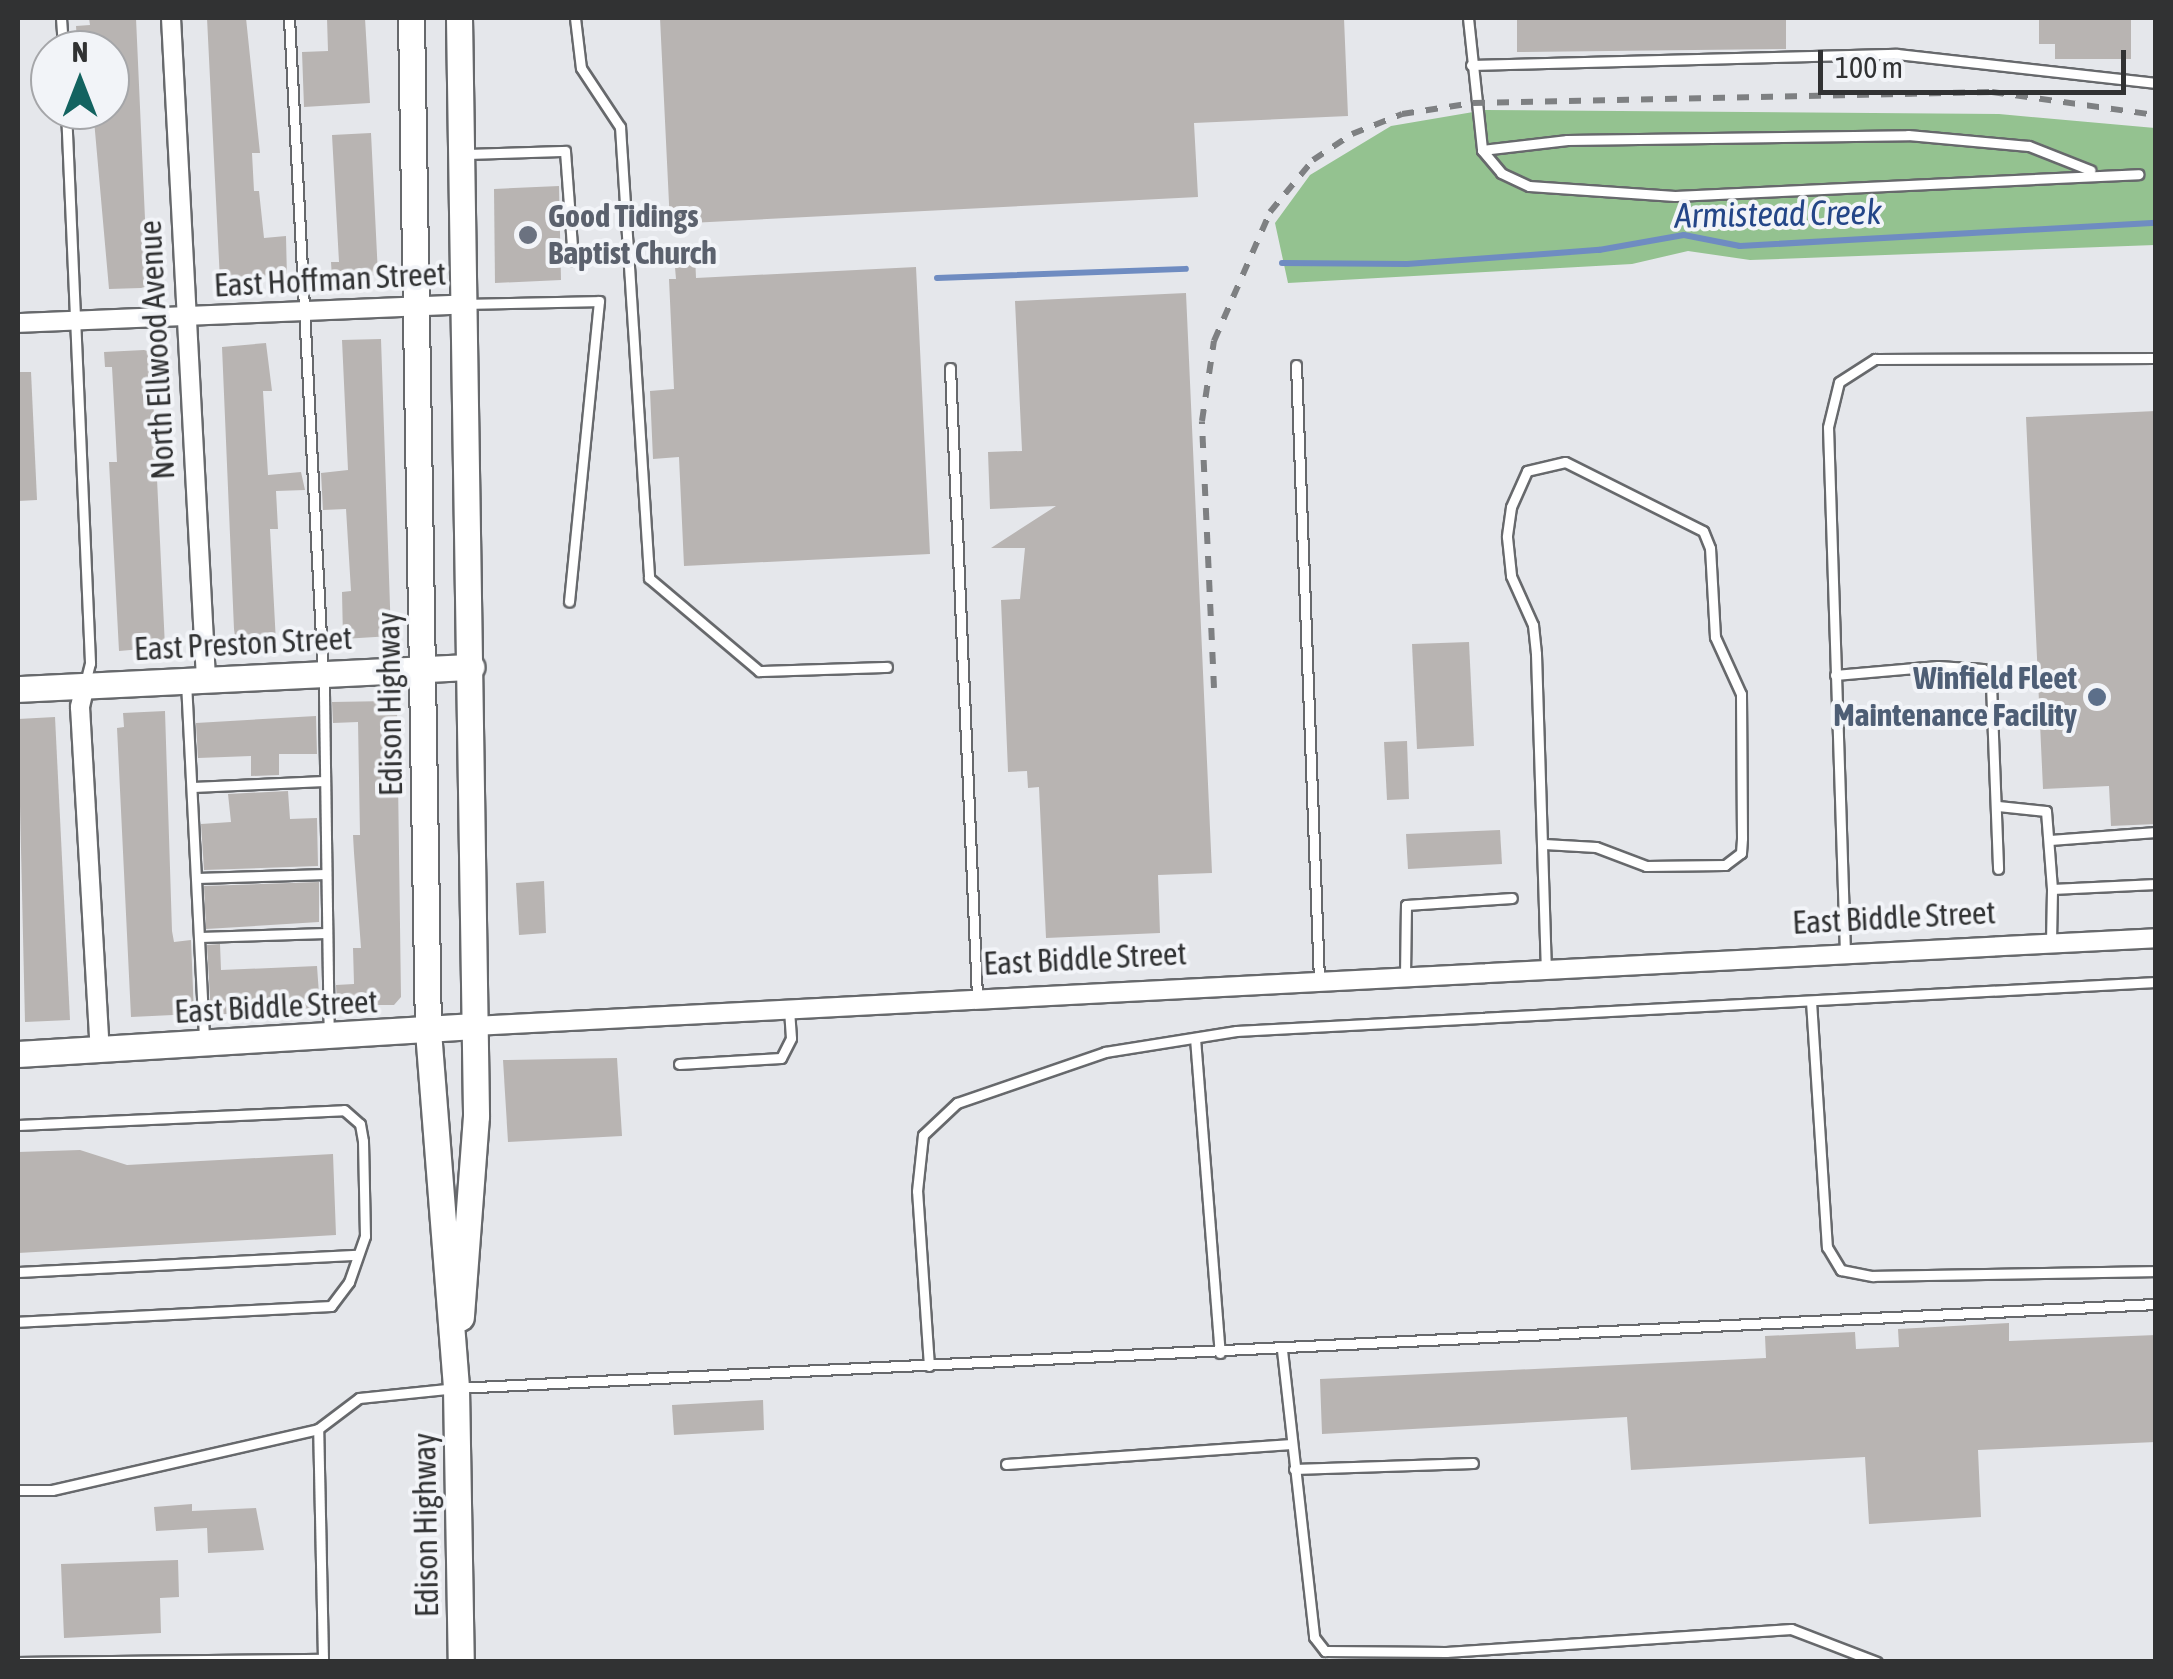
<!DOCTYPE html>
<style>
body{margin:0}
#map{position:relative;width:2173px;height:1679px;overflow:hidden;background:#e5e7eb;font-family:"Asap Condensed",sans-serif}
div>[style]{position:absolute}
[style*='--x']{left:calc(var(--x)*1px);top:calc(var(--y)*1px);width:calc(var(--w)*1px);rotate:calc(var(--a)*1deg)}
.forest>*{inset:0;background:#94c290}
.stream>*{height:6px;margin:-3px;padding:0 3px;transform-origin:3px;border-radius:3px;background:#6f8cc1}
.building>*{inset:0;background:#b8b4b2}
.roads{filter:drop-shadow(2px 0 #67696c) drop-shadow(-2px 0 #67696c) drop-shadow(0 2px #67696c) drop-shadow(0 -2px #67696c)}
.lane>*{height:9px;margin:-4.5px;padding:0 4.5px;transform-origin:4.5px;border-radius:4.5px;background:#fff}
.street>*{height:18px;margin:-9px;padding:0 9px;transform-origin:9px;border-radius:9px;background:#fff}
.secondary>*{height:25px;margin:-12.5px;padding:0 12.5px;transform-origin:12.5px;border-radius:12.5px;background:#fff}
.rail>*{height:6px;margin-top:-3px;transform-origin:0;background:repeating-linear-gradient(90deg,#7e8082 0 12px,transparent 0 24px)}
.dots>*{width:28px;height:28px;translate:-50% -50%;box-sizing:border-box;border:5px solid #f2f4f8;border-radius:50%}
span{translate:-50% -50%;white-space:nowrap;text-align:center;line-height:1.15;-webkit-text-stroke:8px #f2f4f8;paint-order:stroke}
.worship-label{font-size:32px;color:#5b616d;font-weight:700}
.left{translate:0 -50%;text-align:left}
.street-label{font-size:32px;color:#313233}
.service-label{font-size:32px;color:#4e5e75;font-weight:700}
.right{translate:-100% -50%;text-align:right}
.water-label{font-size:35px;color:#244688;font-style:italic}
.frame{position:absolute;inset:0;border:20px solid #313233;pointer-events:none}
.north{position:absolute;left:30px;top:30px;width:100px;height:100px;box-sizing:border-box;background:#f2f4f8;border:2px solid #a5a6a9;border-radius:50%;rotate:0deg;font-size:28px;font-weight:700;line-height:40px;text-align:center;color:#313233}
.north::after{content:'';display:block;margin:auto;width:35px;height:45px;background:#136360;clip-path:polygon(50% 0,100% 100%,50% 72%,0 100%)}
.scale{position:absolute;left:1818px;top:50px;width:308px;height:45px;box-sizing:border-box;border:5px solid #313233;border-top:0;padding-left:12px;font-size:30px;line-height:35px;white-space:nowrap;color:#313233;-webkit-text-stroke:8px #f2f4f8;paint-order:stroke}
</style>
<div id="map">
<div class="forest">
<div style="clip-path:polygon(1485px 110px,1999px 114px,2155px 128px,2155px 245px,1750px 260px,1688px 251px,1632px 264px,1288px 283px,1275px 223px,1310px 175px,1391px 126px)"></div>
</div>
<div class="stream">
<div style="--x:1282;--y:263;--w:125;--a:0.5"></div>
<div style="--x:1407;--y:264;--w:193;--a:-4.2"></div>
<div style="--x:1599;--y:250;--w:86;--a:-10"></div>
<div style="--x:1684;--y:235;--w:57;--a:11.1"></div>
<div style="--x:1740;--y:246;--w:417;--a:-3.2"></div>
<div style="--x:937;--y:278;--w:249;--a:-2.1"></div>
</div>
<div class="building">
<div style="clip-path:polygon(89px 18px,136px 18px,148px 286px,141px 288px,109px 289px,94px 120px,102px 120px,98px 110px,110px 110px,110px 50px,91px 50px,90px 41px,77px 41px,76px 26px,90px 25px)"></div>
<div style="clip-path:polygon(207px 18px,246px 18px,260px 153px,252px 153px,254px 191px,259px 191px,264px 238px,286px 236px,287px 279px,220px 281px)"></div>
<div style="clip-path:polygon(327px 18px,365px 18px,370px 103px,304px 107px,302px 52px,328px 51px)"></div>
<div style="clip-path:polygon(660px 18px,1344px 18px,1348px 116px,1194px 123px,1198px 197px,670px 224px)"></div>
<div style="clip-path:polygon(1517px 18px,1786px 18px,1786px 49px,1517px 52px)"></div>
<div style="clip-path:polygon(2039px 18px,2131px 18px,2131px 59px,2055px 59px,2055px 44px,2039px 44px)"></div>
<div style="clip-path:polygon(371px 133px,378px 275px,332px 279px,331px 262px,339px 262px,332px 135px)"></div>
<div style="clip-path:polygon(559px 186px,561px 280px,495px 283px,494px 189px)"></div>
<div style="clip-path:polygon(695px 254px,696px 278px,916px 267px,930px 554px,684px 566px,679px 457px,653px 459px,650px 391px,674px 389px,669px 279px,676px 279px,674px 256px)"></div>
<div style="clip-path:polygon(1186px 293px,1212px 873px,1158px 875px,1160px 933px,1046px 938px,1039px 787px,1028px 788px,1027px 771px,1008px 772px,1001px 600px,1020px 599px,1025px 548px,991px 548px,1056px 506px,990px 509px,988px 452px,1022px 451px,1015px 301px)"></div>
<div style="clip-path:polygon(381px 339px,391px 636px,343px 639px,342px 592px,351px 591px,346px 509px,323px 510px,321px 473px,348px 470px,342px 340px)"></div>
<div style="clip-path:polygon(266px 343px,272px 391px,263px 391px,268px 475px,301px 472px,305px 490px,276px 491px,278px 529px,270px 529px,276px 643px,243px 645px,236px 644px,234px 629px,222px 347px)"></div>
<div style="clip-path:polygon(144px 350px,151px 352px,165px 647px,119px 651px,109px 462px,117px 462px,115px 423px,112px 367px,105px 367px,104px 352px)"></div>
<div style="clip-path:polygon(18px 372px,31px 372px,37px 500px,18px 501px)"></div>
<div style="clip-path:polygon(2156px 411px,2156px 824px,2111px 826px,2109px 786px,2043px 789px,2026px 417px)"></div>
<div style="clip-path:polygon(1469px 642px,1474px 746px,1417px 749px,1412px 644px)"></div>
<div style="clip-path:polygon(390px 701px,397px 707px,401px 997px,394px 1005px,337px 1005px,336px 985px,354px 984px,353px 948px,361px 948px,354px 853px,353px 835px,360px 835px,358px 722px,333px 723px,332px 702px)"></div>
<div style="clip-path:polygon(165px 711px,172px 931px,174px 942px,191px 940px,194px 1014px,131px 1017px,117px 728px,124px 727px,123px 713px)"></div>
<div style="clip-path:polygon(316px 716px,317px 754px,279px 754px,279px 775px,251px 776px,251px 756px,198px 758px,196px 723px)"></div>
<div style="clip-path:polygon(55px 717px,70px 1020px,25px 1022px,18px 719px)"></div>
<div style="clip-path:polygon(1407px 741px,1409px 799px,1387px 800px,1384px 742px)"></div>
<div style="clip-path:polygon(288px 791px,290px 819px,317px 818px,318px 866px,204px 870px,201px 824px,231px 822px,228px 794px)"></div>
<div style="clip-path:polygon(1500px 830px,1502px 864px,1408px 869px,1406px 834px)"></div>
<div style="clip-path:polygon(544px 881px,546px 933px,519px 935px,516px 883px)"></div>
<div style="clip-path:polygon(319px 882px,319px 922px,206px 929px,204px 886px)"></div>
<div style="clip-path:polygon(220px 944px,221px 970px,317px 966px,320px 1008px,211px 1015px,207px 945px)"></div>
<div style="clip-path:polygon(617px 1058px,622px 1136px,508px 1142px,503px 1060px)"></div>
<div style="clip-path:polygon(80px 1150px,127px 1165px,333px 1154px,336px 1235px,18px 1253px,18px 1152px)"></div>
<div style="clip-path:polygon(2009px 1323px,2009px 1341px,2156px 1335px,2156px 1442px,1978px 1450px,1981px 1517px,1869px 1524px,1865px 1457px,1631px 1470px,1627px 1417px,1322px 1434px,1320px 1379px,1766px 1358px,1765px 1336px,1855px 1332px,1856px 1349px,1899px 1347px,1898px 1329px)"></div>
<div style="clip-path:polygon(763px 1400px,764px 1430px,674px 1435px,672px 1405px)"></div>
<div style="clip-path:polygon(192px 1504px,192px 1511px,256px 1508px,264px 1550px,208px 1553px,207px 1528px,156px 1531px,154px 1507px)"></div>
<div style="clip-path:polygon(178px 1560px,179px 1597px,160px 1598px,161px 1633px,64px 1638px,61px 1564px)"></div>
</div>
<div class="roads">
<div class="lane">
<div style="--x:61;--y:18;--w:32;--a:86"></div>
<div style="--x:289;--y:18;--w:677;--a:87.04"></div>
<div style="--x:324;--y:694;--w:340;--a:89.2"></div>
<div style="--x:575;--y:18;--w:50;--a:83.2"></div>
<div style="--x:581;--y:68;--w:71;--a:56.5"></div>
<div style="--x:620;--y:127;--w:452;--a:86.3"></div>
<div style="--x:649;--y:578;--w:144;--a:40.2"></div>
<div style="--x:759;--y:671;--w:128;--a:-1.8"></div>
<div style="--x:1468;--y:18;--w:133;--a:83.9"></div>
<div style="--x:1482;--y:150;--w:30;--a:50"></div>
<div style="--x:1501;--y:173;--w:31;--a:25"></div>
<div style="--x:1529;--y:186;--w:146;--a:3.9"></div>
<div style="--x:1675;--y:196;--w:464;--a:-2.7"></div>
<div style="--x:1471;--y:65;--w:426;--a:-1.5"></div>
<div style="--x:1897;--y:54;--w:261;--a:6.4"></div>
<div style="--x:66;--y:110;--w:554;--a:87.51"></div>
<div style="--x:90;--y:663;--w:21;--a:104"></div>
<div style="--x:1482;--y:150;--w:86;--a:-6.7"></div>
<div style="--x:1567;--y:140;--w:341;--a:-0.8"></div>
<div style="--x:1908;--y:135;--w:121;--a:5.2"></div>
<div style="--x:2029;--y:146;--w:66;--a:21.5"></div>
<div style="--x:464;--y:154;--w:101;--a:-1.7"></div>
<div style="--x:565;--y:151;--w:110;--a:85.8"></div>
<div style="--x:468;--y:304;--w:131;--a:-1.3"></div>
<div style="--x:599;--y:301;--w:302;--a:95.7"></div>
<div style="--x:1296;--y:365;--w:615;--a:87.86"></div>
<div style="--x:950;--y:368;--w:630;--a:87.54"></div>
<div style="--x:1835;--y:675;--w:103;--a:-5"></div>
<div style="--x:1938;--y:666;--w:45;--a:3.8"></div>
<div style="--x:1983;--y:669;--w:17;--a:62"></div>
<div style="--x:1991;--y:684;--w:185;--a:87.8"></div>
<div style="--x:186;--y:682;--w:359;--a:87.1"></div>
<div style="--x:192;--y:787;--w:133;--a:-2.6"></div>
<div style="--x:1998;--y:806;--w:48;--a:5.9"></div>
<div style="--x:2046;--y:811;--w:78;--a:85.6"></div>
<div style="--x:2050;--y:840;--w:106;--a:-4.3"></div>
<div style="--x:1544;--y:844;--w:52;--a:3.3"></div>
<div style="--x:1596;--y:847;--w:53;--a:20.8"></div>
<div style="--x:1646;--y:866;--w:79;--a:-0.7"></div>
<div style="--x:1725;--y:865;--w:20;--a:-37"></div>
<div style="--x:1741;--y:853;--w:15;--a:-86"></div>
<div style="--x:1742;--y:838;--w:144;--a:-90.4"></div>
<div style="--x:1741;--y:694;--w:63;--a:-114.5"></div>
<div style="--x:1715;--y:637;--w:89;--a:-93.2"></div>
<div style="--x:1710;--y:548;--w:18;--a:-112"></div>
<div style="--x:1703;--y:531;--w:154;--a:-153.4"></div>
<div style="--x:1565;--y:462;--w:39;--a:167"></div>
<div style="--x:1527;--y:471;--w:39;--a:114"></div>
<div style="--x:1511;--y:507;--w:30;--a:98"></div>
<div style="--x:1507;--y:537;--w:39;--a:84"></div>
<div style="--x:1511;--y:576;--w:54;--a:65.8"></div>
<div style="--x:1533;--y:625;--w:29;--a:84"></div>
<div style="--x:1536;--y:654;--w:314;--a:88.2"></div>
<div style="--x:197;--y:878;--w:129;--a:-1.8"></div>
<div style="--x:200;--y:937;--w:126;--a:-1.8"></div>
<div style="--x:2051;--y:942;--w:53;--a:-88.9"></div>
<div style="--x:2052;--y:889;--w:104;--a:-2.8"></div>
<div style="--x:1845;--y:953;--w:526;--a:-91.85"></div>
<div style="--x:1828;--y:427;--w:46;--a:-76.3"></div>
<div style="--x:1839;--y:382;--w:43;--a:-32.6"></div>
<div style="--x:1875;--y:359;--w:281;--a:-0.2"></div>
<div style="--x:1405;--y:976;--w:71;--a:-89.2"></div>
<div style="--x:1406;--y:905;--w:106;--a:-3.8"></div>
<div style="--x:1811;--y:1001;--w:247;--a:86.3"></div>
<div style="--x:1827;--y:1247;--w:27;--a:59"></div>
<div style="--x:1841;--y:1270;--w:33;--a:11"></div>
<div style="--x:1873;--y:1276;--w:283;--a:-1"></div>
<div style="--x:1195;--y:1038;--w:316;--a:85.5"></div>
<div style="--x:679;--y:1064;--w:102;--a:-3.4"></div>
<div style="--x:781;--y:1058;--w:22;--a:-63"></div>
<div style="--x:791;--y:1038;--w:30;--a:-94"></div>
<div style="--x:18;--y:1125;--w:326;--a:-2.6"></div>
<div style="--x:344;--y:1110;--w:21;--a:41"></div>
<div style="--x:360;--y:1124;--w:17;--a:80"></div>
<div style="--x:363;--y:1141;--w:95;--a:88.8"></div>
<div style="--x:365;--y:1236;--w:49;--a:109.2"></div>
<div style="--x:349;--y:1282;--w:30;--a:127"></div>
<div style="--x:331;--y:1306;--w:313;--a:177.1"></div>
<div style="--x:18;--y:1272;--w:340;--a:-2.9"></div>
<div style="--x:1282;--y:1350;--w:289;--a:83.6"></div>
<div style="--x:1314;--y:1637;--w:18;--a:52"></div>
<div style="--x:1325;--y:1651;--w:121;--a:0.5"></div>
<div style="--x:1446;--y:1652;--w:346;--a:-3.8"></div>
<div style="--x:1791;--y:1629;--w:92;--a:21"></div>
<div style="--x:929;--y:1366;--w:175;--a:-93.9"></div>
<div style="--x:917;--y:1191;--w:56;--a:-83.9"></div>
<div style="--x:923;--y:1135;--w:47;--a:-43.3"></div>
<div style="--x:957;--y:1103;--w:157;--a:-19"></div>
<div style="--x:1105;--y:1052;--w:133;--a:-9.1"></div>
<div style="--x:1236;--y:1031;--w:921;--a:-3.05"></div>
<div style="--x:1006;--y:1464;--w:286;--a:-4"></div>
<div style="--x:1294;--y:1469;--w:179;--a:-1.9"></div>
<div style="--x:18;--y:1490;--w:34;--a:0"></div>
<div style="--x:52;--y:1490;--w:273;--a:-12.9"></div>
<div style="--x:318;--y:1429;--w:51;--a:-37.1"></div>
<div style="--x:359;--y:1398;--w:98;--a:-5.9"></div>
<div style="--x:456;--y:1388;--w:1702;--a:-2.83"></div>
<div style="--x:20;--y:1662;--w:303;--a:-0.6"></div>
<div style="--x:323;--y:1659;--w:230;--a:-91.2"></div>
</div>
<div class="street">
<div style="--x:171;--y:18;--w:662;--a:86.97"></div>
<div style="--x:18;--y:323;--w:447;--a:-2.4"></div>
<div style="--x:85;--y:685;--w:23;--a:103"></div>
<div style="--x:80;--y:707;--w:344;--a:86.7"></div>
<div style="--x:474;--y:1026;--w:1684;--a:-2.99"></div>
</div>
<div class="secondary">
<div style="--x:411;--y:18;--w:1013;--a:89.04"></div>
<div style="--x:428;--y:1031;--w:358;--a:85.5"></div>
<div style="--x:456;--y:1388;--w:274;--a:89"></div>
<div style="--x:459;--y:18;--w:1098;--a:89.11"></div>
<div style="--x:476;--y:1116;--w:202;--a:94.3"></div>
<div style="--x:18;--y:689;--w:454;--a:-2.8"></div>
<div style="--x:18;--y:1054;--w:457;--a:-3.5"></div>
</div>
</div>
<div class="rail">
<div style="--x:1214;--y:688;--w:267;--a:-92.6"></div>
<div style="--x:1202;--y:421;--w:81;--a:-81.5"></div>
<div style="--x:1214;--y:341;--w:141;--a:-66.5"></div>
<div style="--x:1270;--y:212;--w:67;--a:-50.4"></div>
<div style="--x:1313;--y:160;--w:47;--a:-33.7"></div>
<div style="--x:1352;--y:134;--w:54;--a:-21.8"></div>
<div style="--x:1402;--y:114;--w:72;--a:-8.8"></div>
<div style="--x:1473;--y:103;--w:519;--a:-1.21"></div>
<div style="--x:1992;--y:92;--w:166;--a:8"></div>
</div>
<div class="dots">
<div style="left:528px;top:235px;background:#6b7280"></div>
<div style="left:2097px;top:697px;background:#5c6f8a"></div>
</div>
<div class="worship-label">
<span class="left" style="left:548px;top:235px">Good Tidings<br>Baptist Church</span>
</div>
<div class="street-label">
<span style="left:330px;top:280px;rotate:-3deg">East Hoffman Street</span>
<span style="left:157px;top:350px;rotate:-93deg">North Ellwood Avenue</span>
<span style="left:243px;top:644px;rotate:-3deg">East Preston Street</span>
<span style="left:390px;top:704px;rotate:-91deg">Edison Highway</span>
<span style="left:1894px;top:918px;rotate:-3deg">East Biddle Street</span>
<span style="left:1085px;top:959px;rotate:-3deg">East Biddle Street</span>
<span style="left:276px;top:1007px;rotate:-3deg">East Biddle Street</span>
<span style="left:426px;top:1525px;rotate:-91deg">Edison Highway</span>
</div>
<div class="service-label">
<span class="right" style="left:2077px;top:697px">Winfield Fleet<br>Maintenance Facility</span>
</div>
<div class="water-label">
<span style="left:1778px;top:213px;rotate:-1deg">Armistead Creek</span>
</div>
<div class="frame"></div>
<div class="north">N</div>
<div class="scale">100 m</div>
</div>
